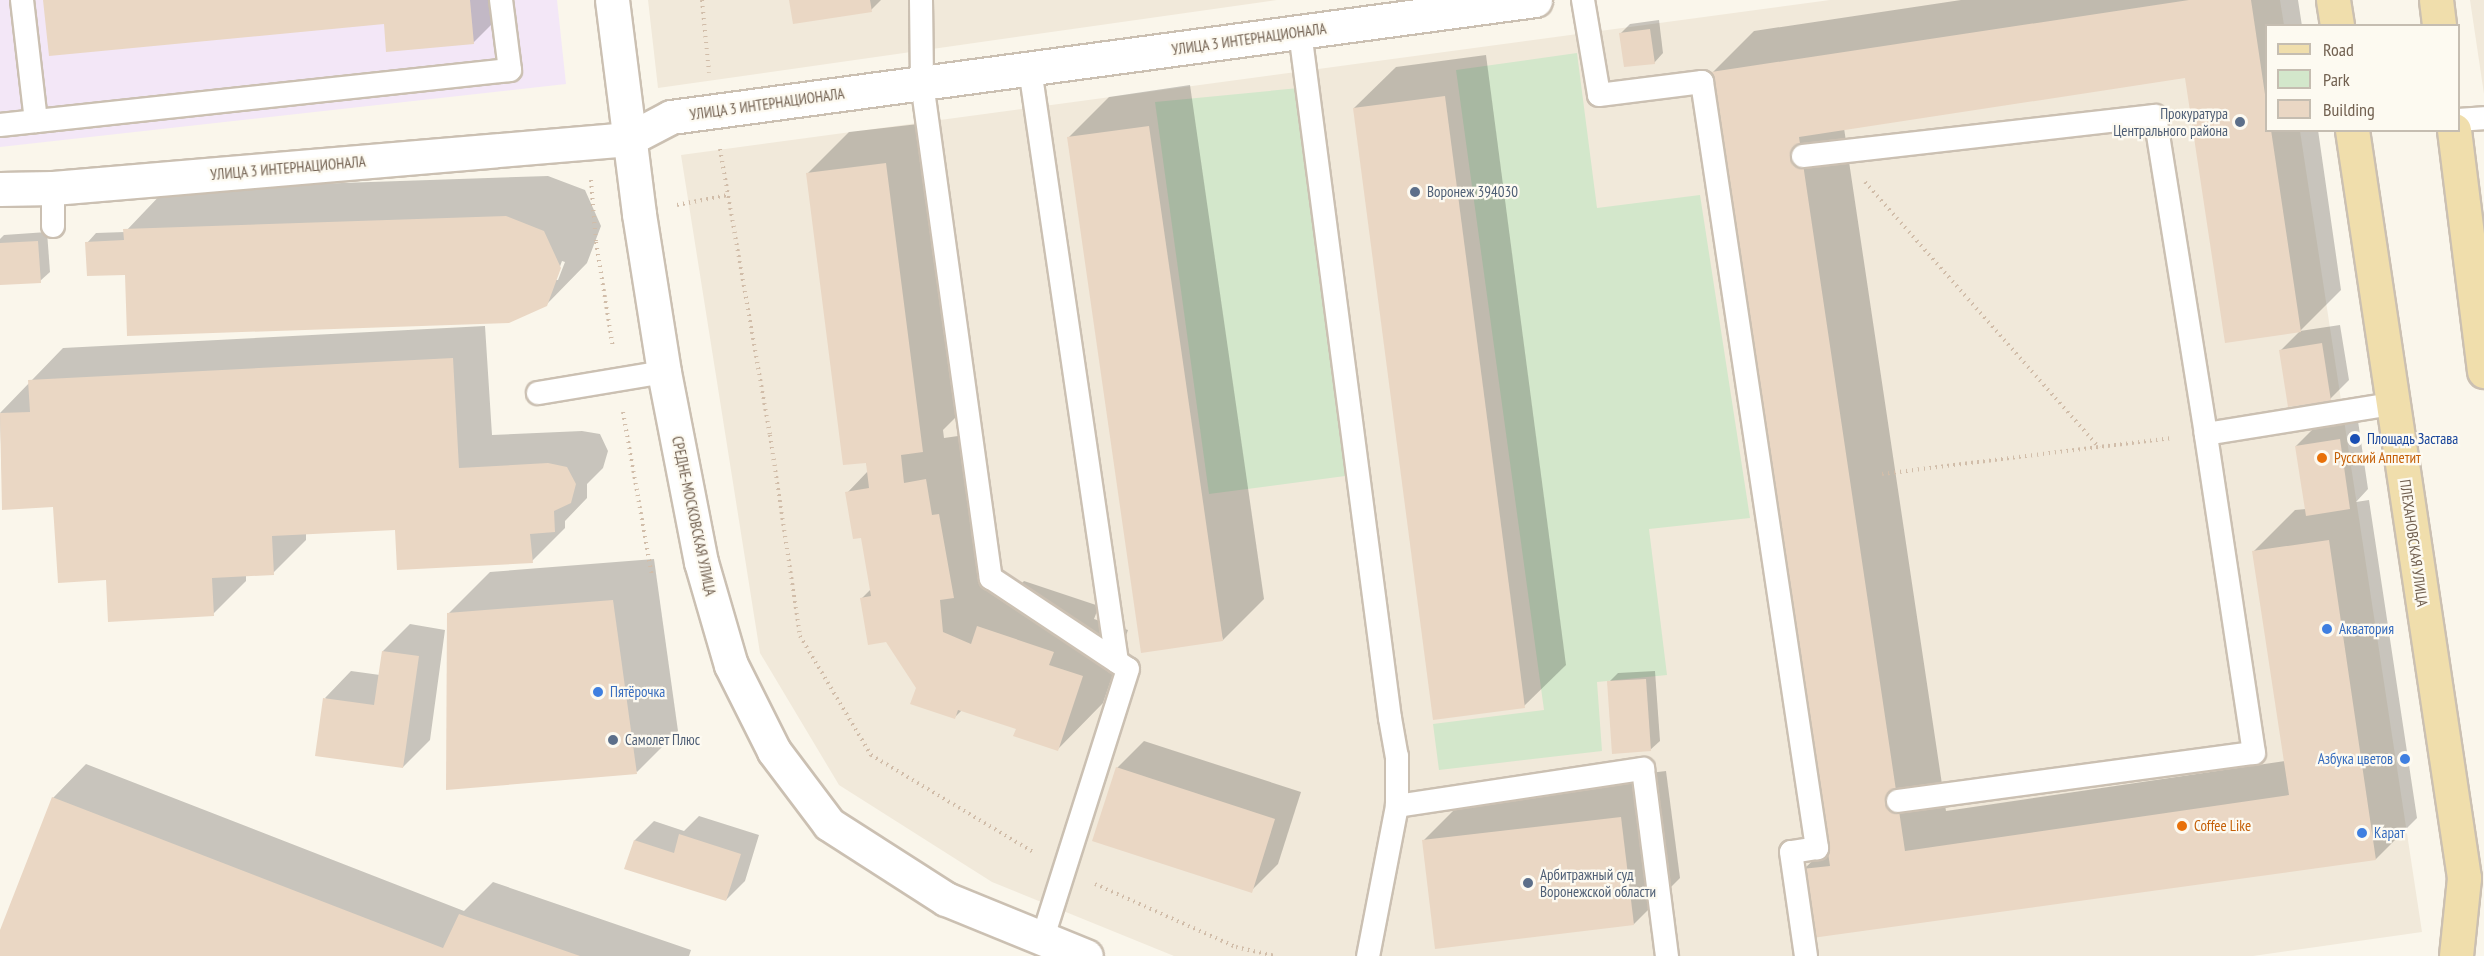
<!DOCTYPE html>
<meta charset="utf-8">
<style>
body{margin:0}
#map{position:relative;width:2484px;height:956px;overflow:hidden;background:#faf6eb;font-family:"PT Sans Narrow",sans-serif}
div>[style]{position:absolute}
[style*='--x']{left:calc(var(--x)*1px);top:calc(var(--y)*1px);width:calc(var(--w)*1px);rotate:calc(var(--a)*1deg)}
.residential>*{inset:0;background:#f1e9da}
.education>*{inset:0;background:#f3e7f7}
.green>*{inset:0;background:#d3e7cb}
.shadow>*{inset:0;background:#0003}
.building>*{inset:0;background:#ead7c4}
.path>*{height:4px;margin-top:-2px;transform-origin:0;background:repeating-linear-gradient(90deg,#d1bda9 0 1.5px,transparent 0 6px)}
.roads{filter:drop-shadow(2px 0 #cbc0b2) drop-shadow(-2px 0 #cbc0b2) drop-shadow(0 2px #cbc0b2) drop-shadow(0 -2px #cbc0b2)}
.lane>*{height:22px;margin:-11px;padding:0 11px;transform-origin:11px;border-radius:11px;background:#fff}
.street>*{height:33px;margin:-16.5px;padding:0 16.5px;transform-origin:16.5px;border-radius:16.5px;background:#fff}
.secondary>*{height:33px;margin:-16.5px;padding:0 16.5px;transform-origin:16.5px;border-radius:16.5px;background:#fff}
.primary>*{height:33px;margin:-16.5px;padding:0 16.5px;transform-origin:16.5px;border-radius:16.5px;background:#f0deac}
.dots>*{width:16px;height:16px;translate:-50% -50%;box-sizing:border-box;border:3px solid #fdfaf1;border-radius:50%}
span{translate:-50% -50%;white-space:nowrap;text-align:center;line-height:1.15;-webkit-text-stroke:4.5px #fdfaf1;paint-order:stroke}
.street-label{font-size:15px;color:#726151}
.service-label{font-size:15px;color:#4e5e75}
.right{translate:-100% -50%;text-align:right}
.left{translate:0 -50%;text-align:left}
.transit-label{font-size:15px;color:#164399}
.food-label{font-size:15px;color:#c56008}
.shop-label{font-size:15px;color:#366cbe}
.legend{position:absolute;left:2265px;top:24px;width:195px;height:108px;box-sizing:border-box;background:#fdfaf1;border:2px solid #c5bdb1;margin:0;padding:8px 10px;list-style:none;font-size:18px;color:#726151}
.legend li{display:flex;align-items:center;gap:12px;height:30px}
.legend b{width:30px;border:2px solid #c5bdb1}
</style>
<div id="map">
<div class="residential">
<div style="clip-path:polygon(648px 0,1277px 0,658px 88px)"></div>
<div style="clip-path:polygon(1830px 0,2280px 0,2284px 25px,2266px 26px,2266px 130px,2300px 131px,2422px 932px,2253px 956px,1174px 956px,992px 882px,839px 785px,760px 653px,681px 155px)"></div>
<div style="clip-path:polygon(2470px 0,2484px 0,2484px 94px)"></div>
</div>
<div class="education">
<div style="clip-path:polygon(0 0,557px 0,566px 84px,0 147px)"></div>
</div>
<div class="green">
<div style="clip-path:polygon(1577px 53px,1597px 208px,1700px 195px,1750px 518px,1649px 529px,1667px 675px,1597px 682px,1602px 751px,1439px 770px,1433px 724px,1544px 710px,1456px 70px)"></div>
<div style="clip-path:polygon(1299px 88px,1345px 476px,1209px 494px,1155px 102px)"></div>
</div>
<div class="shadow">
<div style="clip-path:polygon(45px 0,505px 0,506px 10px,473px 43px,385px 23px)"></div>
<div style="clip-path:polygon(791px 0,881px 0,871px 10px)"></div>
<div style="clip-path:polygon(1961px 0,2298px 0,2302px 26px,2266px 26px,2266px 130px,2318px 130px,2341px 290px,2300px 331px,2340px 325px,2349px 380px,2330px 399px,2281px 350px,2300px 331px,2187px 77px,1844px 128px,1946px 811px,2285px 761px,2254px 551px,2295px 510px,2306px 509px,2296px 446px,2315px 427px,2358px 421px,2368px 489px,2356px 502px,2369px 500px,2417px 818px,2376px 859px,1804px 869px,1828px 846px,1713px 72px,1754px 31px)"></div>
<div style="clip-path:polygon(1659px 20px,1663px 53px,1654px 63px,1621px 33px,1630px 24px)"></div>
<div style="clip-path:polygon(1486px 55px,1566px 665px,1524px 706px,1354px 108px,1396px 67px)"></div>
<div style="clip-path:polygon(1190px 85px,1264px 599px,1223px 640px,1068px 138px,1109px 97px)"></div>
<div style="clip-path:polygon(927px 123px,963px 410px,943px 430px,944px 438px,972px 434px,985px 469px,999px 551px,987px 564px,1010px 595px,1024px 581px,1099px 606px,1094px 619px,1128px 630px,1103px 703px,1058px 749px,1018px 728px,962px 710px,955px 717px,917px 688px,862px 598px,871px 589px,862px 536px,847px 493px,868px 471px,808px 173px,849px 132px)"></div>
<div style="clip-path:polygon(evenodd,548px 176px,585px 190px,601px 226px,587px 263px,546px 305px,126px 273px,87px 243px,96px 233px,125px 232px,166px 189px,548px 176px,562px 261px,565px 262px,558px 280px,555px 280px,562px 261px)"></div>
<div style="clip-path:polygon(47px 232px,50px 272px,40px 281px,0 284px,0 239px,4px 235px)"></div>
<div style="clip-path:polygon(485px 326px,492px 435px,582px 431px,600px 434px,608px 451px,603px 468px,587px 484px,587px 498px,565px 521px,565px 528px,532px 561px,396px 529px,306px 533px,306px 540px,273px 573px,246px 574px,246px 581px,213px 614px,107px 579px,55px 506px,3px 508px,0 413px,63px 348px)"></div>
<div style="clip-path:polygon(654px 559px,678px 731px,637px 772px,449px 613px,490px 572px)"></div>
<div style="clip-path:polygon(410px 624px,445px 630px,430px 740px,403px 767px,325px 698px,351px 671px,380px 675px,383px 651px)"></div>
<div style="clip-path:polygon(1655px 671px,1660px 741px,1650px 750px,1609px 682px,1618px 673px)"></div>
<div style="clip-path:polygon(1144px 741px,1301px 792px,1278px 864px,1251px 891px,1117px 768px)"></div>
<div style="clip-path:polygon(86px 764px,464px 911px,493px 882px,691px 950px,689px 956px,0 956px,0 935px,53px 798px)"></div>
<div style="clip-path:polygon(1666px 771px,1680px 878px,1634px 924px,1423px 841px,1469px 795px)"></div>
<div style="clip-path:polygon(699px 816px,759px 835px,745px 881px,726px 900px,626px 868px,635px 840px,654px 821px,684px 831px)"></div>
</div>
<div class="building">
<div style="clip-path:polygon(43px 0,470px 0,474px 44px,386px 52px,384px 24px,49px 56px)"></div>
<div style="clip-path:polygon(789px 0,870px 0,872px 12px,793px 24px)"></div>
<div style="clip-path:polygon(2189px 0,2251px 0,2266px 101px,2266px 130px,2271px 130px,2301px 332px,2225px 343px,2185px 78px,1799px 137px,1905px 851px,2289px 795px,2252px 551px,2329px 540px,2376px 860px,1812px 938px,1802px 869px,1830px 866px,1711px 72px)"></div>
<div style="clip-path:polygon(1650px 29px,1655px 64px,1624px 67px,1619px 33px)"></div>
<div style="clip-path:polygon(1445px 96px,1525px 708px,1433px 720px,1353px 108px)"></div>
<div style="clip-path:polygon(1149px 126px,1223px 641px,1141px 653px,1067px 137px)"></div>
<div style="clip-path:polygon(886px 163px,923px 452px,901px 455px,904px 483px,926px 479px,932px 515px,939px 514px,954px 598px,940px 600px,943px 632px,971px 644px,977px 626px,1054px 652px,1049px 665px,1083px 676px,1058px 751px,1013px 736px,1016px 729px,958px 710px,955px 719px,910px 704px,916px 688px,886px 642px,868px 645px,860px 598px,871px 596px,861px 538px,853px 539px,845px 492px,869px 488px,866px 463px,843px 465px,806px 173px)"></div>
<div style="clip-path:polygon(506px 216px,544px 231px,561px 268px,547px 306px,509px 323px,127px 336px,125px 275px,87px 276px,85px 242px,124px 240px,123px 229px)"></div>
<div style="clip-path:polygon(38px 241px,41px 283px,0 285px,0 243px)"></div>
<div style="clip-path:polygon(2322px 343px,2331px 401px,2288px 407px,2279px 350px)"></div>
<div style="clip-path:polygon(453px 358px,459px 468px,548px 463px,567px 467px,576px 484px,571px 503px,554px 511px,555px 532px,530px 534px,533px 563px,397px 570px,395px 530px,272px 536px,274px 575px,212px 578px,214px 616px,108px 622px,106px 580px,58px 583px,53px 507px,2px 510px,0 413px,30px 412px,28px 380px)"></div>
<div style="clip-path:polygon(2340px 439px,2350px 509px,2306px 516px,2295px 446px)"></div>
<div style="clip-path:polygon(613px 600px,637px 774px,446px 790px,447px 613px)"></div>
<div style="clip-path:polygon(382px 651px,419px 656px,403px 768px,315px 756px,323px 698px,374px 705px)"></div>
<div style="clip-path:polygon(1646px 679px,1651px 751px,1612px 754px,1607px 681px)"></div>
<div style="clip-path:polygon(1116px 767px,1275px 819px,1252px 893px,1092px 841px)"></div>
<div style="clip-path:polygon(52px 797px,443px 948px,459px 914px,580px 956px,0 956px,0 930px)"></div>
<div style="clip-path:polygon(1621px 817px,1634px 925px,1435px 949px,1422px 840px)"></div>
<div style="clip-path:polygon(679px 834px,741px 854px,726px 901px,624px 869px,634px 840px,674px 853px)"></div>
</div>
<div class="path">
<div style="--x:702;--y:0;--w:73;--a:84.5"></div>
<div style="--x:720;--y:149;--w:290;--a:80.1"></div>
<div style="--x:770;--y:435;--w:203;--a:81.5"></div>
<div style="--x:800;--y:636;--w:139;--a:59.2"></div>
<div style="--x:871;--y:755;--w:191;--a:30.9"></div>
<div style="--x:591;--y:180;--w:62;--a:85.4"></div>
<div style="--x:596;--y:242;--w:107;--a:80.9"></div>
<div style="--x:1865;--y:182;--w:354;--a:48.6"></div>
<div style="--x:677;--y:205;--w:52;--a:-11.1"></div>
<div style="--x:623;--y:412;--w:167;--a:80"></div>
<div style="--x:1882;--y:474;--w:292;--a:-7.1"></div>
<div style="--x:1095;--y:884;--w:154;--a:24.1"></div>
<div style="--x:1236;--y:947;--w:40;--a:13"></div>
</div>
<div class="roads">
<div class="lane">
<div style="--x:22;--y:0;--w:122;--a:83.4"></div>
<div style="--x:921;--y:0;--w:83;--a:89.3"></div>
<div style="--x:922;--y:83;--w:500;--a:82.1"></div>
<div style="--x:991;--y:578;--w:164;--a:33.6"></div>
<div style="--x:1128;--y:669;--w:281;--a:107.6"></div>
<div style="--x:1583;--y:0;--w:96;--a:80.4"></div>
<div style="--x:1599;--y:95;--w:104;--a:-7.2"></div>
<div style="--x:1702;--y:82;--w:775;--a:81.46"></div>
<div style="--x:1817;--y:848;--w:26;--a:171"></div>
<div style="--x:1791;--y:852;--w:105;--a:81.8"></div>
<div style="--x:1300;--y:32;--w:692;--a:82.53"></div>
<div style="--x:1390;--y:718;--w:39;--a:80"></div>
<div style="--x:1397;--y:756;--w:50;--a:90"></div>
<div style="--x:1397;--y:806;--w:153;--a:100.9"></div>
<div style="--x:1030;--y:69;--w:599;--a:81.65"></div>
<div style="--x:2458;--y:120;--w:26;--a:-4"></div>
<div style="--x:0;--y:125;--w:513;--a:-6.16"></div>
<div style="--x:510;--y:70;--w:71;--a:-97.3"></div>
<div style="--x:1803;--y:156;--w:354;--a:-6.5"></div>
<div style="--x:2155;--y:116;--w:322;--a:80.9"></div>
<div style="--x:2206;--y:434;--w:187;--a:-9.2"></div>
<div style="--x:53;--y:188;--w:38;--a:90"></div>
<div style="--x:538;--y:393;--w:128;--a:-9.5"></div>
<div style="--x:1898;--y:801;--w:359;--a:-7.7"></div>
<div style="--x:2254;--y:753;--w:323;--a:-98.6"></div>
<div style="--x:1397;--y:806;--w:249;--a:-8.6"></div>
<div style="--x:1643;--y:769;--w:189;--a:82.7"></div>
</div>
<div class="street">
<div style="--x:0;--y:189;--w:53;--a:-1.1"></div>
<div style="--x:53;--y:188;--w:578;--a:-4.86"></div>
<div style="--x:629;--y:139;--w:47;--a:-27.6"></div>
<div style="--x:671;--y:117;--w:872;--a:-7.71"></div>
</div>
<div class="secondary">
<div style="--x:612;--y:0;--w:216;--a:82.8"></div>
<div style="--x:639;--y:214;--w:160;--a:81"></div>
<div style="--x:664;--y:372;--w:194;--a:79"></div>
<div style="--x:701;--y:562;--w:107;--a:73.8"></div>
<div style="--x:731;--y:665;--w:96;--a:63.4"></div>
<div style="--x:774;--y:751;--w:91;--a:53"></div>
<div style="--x:829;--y:824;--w:139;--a:32.7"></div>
<div style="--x:946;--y:899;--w:151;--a:22.2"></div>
</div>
<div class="primary">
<div style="--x:2333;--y:0;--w:26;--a:81"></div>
<div style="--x:2436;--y:0;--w:26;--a:83"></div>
<div style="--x:2352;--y:130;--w:756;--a:81.48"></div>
<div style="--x:2464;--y:878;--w:78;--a:95.9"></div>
<div style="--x:2454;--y:130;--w:243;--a:82.9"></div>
</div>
</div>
<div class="dots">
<div style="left:2240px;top:122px;background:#5c6f8a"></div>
<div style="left:1415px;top:192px;background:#5c6f8a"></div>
<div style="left:2355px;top:439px;background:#1a4fb4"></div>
<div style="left:2322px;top:458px;background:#e8710a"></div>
<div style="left:2327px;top:629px;background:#3f7fe0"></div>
<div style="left:598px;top:692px;background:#3f7fe0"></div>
<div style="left:613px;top:740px;background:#5c6f8a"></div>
<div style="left:2405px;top:759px;background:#3f7fe0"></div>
<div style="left:2182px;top:826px;background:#e8710a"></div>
<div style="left:2362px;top:833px;background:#3f7fe0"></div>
<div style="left:1528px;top:883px;background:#5c6f8a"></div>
</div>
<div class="street-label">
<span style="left:1249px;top:39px;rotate:-8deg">УЛИЦА 3 ИНТЕРНАЦИОНАЛА</span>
<span style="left:767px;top:104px;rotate:-8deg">УЛИЦА 3 ИНТЕРНАЦИОНАЛА</span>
<span style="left:288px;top:168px;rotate:-5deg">УЛИЦА 3 ИНТЕРНАЦИОНАЛА</span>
<span style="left:694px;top:516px;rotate:78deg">СРЕДНЕ-МОСКОВСКАЯ УЛИЦА</span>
<span style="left:2414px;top:543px;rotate:82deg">ПЛЕХАНОВСКАЯ УЛИЦА</span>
</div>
<div class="service-label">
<span class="right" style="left:2228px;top:122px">Прокуратура<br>Центрального района</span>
<span class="left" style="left:1427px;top:192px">Воронеж 394030</span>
<span class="left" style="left:625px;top:740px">Самолет Плюс</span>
<span class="left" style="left:1540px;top:883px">Арбитражный суд<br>Воронежской области</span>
</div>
<div class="transit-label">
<span class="left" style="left:2367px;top:439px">Площадь Застава</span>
</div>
<div class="food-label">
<span class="left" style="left:2334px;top:458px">Русский Аппетит</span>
<span class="left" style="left:2194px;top:826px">Coffee Like</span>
</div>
<div class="shop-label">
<span class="left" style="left:2339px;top:629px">Акватория</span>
<span class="left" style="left:610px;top:692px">Пятёрочка</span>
<span class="right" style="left:2393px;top:759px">Азбука цветов</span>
<span class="left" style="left:2374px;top:833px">Карат</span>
</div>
<ul class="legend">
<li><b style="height:8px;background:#f0deac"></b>Road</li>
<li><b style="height:16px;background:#d3e7cb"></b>Park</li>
<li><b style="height:16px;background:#ead7c4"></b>Building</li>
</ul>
</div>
